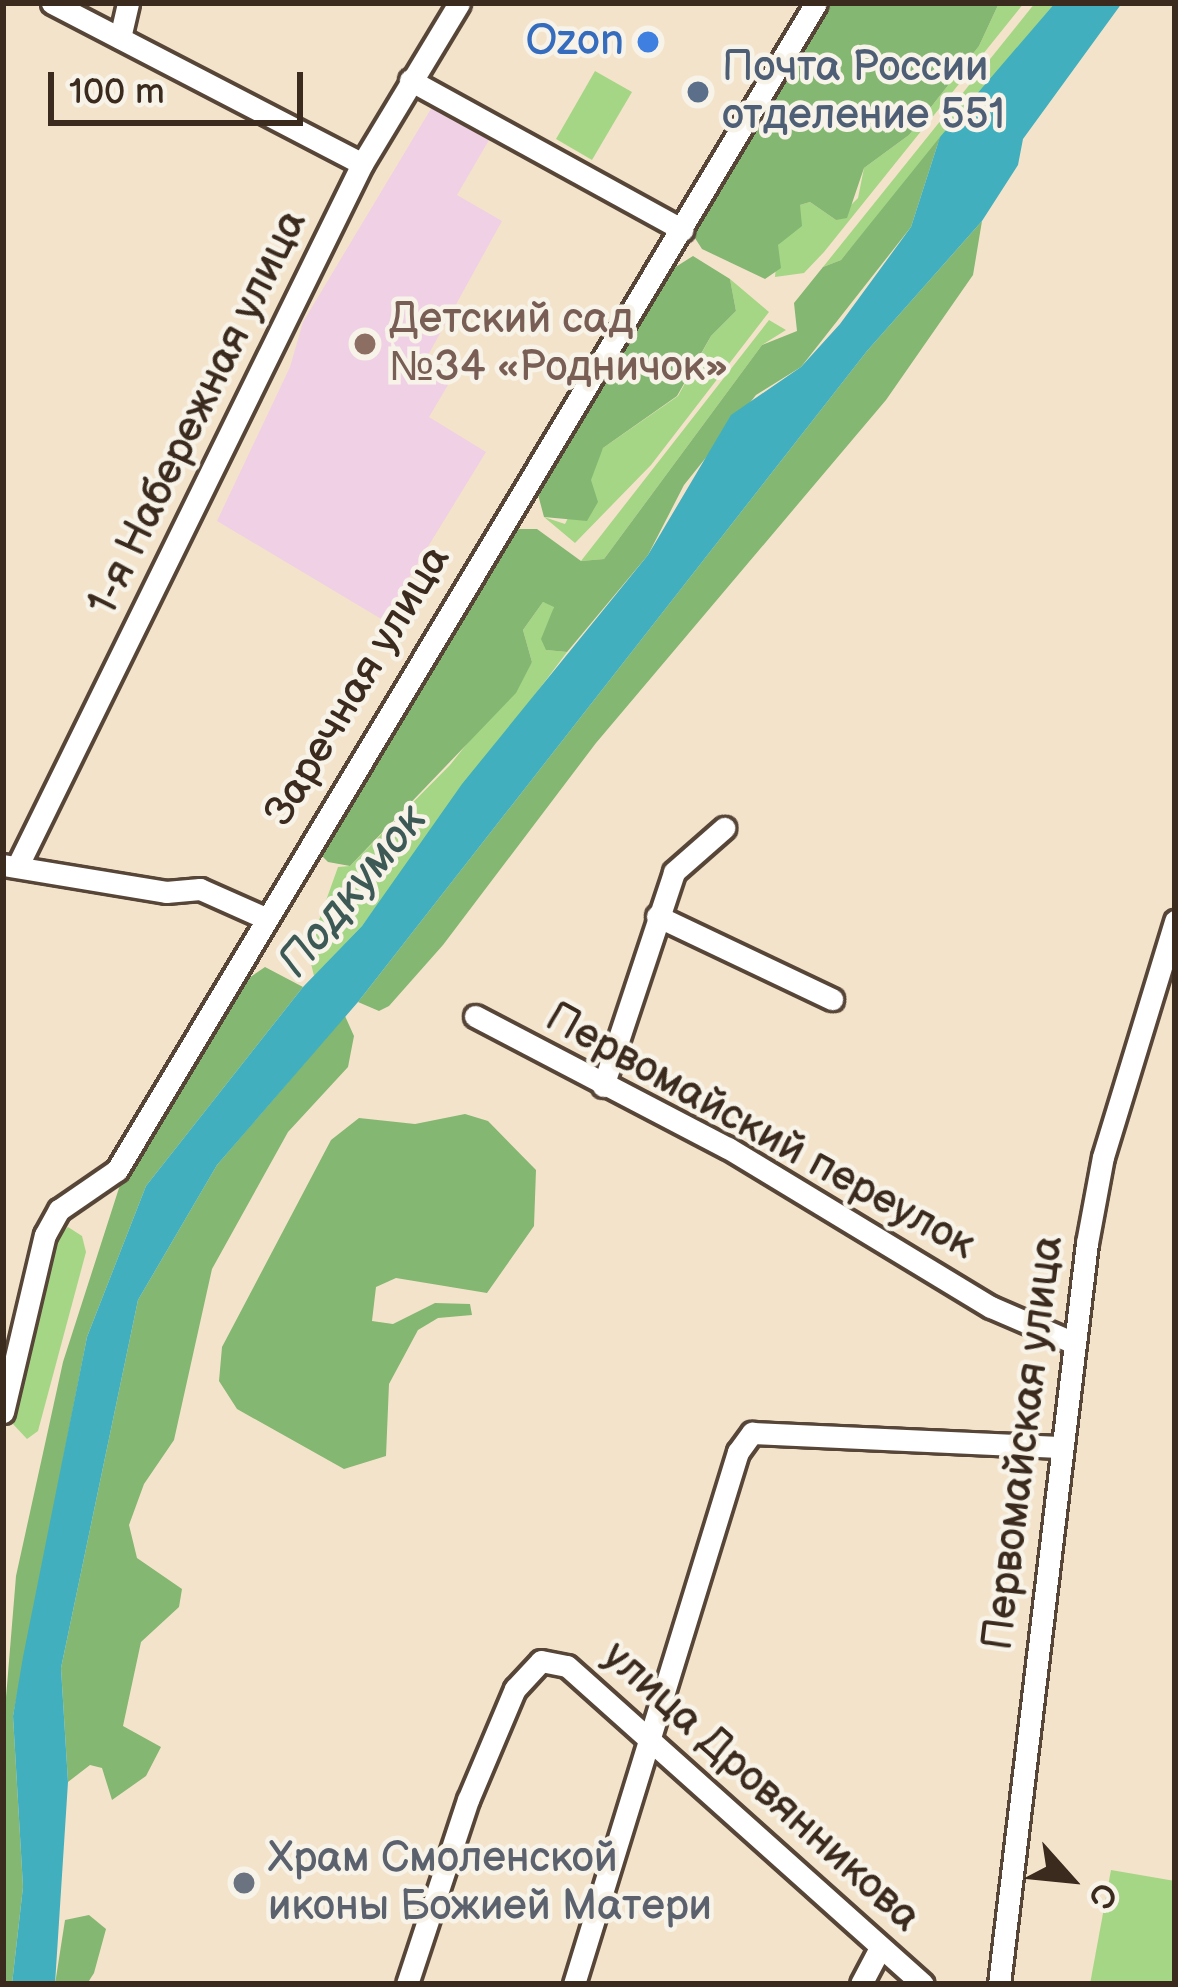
<!DOCTYPE html>
<meta charset="utf-8">
<style>
body{margin:0}
#map{position:relative;width:1178px;height:1987px;overflow:hidden;background:#f4e3cb;font-family:"Balsamiq Sans",sans-serif}
div>[style]{position:absolute}
[style*='--x']{left:calc(var(--x)*1px);top:calc(var(--y)*1px);width:calc(var(--w)*1px);rotate:calc(var(--a)*1deg)}
.built>*{inset:0;background:#f0d0e4}
.green>*{inset:0;background:#a5d685}
.forest>*{inset:0;background:#84b772}
.water>*{inset:0;background:#41afbd}
.roads{filter:drop-shadow(3px 0 #574638) drop-shadow(-3px 0 #574638) drop-shadow(0 3px #574638) drop-shadow(0 -3px #574638)}
.minor>*{height:21px;margin:-10.5px;padding:0 10.5px;transform-origin:10.5px;border-radius:10.5px;background:#fff}
.dots>*{width:33px;height:33px;translate:-50% -50%;box-sizing:border-box;border:6px solid #f7f3e8;border-radius:50%}
span{translate:-50% -50%;white-space:nowrap;text-align:center;line-height:1.15;-webkit-text-stroke:9px #f7f3e8;paint-order:stroke}
.shop-label{font-size:42px;color:#366cbe}
.right{translate:-100% -50%;text-align:right}
.service-label{font-size:42px;color:#4e5e75}
.left{translate:0 -50%;text-align:left}
.education-label{font-size:42px;color:#785e54}
.street-label{font-size:42px;color:#3b2a1e}
.worship-label{font-size:42px;color:#5b616d}
.water-label{font-size:45px;color:#3d5956;font-style:italic}
.frame{position:absolute;inset:0;border:6px solid #3b2a1e;pointer-events:none}
.north{position:absolute;left:1010px;top:1819px;width:120px;height:120px;-webkit-text-stroke:9px #f7f3e8;paint-order:stroke;rotate:117deg;font-size:33px;font-weight:700;line-height:48px;text-align:center;color:#3b2a1e}
.north::after{content:'';display:block;margin:auto;width:42px;height:54px;background:#3b2a1e;clip-path:polygon(50% 0,100% 100%,50% 72%,0 100%)}
.scale{position:absolute;left:48px;top:72px;width:255px;height:54px;box-sizing:border-box;border:6px solid #3b2a1e;border-top:0;padding-left:15px;font-size:36px;line-height:42px;white-space:nowrap;color:#3b2a1e;-webkit-text-stroke:9px #f7f3e8;paint-order:stroke}
</style>
<div id="map">
<div class="built">
<div style="clip-path:polygon(432px 107px,489px 140px,457px 195px,502px 221px,421px 368px,448px 385px,429px 417px,486px 452px,383px 620px,217px 521px,290px 367px,303px 322px)"></div>
</div>
<div class="green">
<div style="clip-path:polygon(999px 3px,1024px 3px,824px 252px,804px 273px,775px 277px,778px 245px,800px 205px,810px 202px,836px 220px,858px 198px,864px 168px,909px 135px,979px 46px)"></div>
<div style="clip-path:polygon(1035px 3px,1055px 3px,841px 260px,823px 267px)"></div>
<div style="clip-path:polygon(595px 71px,632px 92px,592px 160px,556px 139px)"></div>
<div style="clip-path:polygon(730px 279px,769px 312px,651px 465px,575px 543px,544px 517px,565px 524px,603px 448px,678px 396px,711px 336px,736px 311px)"></div>
<div style="clip-path:polygon(769px 320px,786px 330px,762px 345px,604px 559px,581px 561px)"></div>
<div style="clip-path:polygon(543px 602px,554px 606px,546px 650px,567px 652px,362px 926px,314px 976px,308px 951px,338px 867px,350px 866px,450px 765px,532px 662px,523px 630px)"></div>
<div style="clip-path:polygon(68px 1227px,82px 1236px,86px 1252px,38px 1431px,27px 1439px,12px 1423px,16px 1388px,44px 1249px)"></div>
<div style="clip-path:polygon(1111px 1870px,1175px 1881px,1175px 1984px,1090px 1984px)"></div>
</div>
<div class="forest">
<div style="clip-path:polygon(824px 3px,999px 3px,979px 46px,909px 135px,864px 168px,847px 218px,836px 220px,810px 202px,800px 205px,802px 226px,778px 245px,781px 268px,765px 279px,702px 249px,691px 232px)"></div>
<div style="clip-path:polygon(940px 137px,911px 227px,801px 367px,756px 395px,684px 485px,648px 555px,567px 652px,546px 650px,541px 639px,554px 607px,543px 602px,523px 630px,532px 662px,516px 693px,350px 866px,328px 862px,312px 846px,469px 585px,515px 529px,537px 529px,581px 561px,604px 559px,762px 345px,797px 331px,794px 303px,823px 267px,841px 260px)"></div>
<div style="clip-path:polygon(982px 221px,973px 275px,886px 400px,596px 743px,443px 945px,389px 1006px,379px 1011px,358px 1002px,867px 351px)"></div>
<div style="clip-path:polygon(693px 256px,730px 279px,736px 311px,711px 336px,677px 396px,603px 448px,591px 480px,598px 502px,587px 521px,544px 517px,536px 487px,666px 273px)"></div>
<div style="clip-path:polygon(265px 967px,303px 987px,146px 1186px,87px 1337px,13px 1716px,23px 1887px,12px 1984px,3px 1984px,3px 1734px,16px 1576px,63px 1362px,128px 1160px,206px 1036px,246px 980px)"></div>
<div style="clip-path:polygon(345px 1016px,354px 1036px,348px 1067px,288px 1132px,212px 1269px,174px 1440px,144px 1484px,129px 1525px,137px 1558px,182px 1589px,179px 1607px,141px 1642px,123px 1726px,161px 1747px,146px 1776px,112px 1800px,102px 1768px,90px 1765px,68px 1782px,61px 1668px,138px 1300px,217px 1165px)"></div>
<div style="clip-path:polygon(465px 1114px,488px 1121px,536px 1170px,534px 1226px,487px 1293px,396px 1278px,376px 1287px,372px 1321px,393px 1324px,435px 1303px,470px 1304px,472px 1315px,438px 1318px,418px 1330px,389px 1384px,386px 1456px,344px 1469px,237px 1409px,219px 1381px,222px 1347px,331px 1140px,359px 1118px,415px 1124px)"></div>
<div style="clip-path:polygon(89px 1915px,106px 1929px,94px 1973px,87px 1984px,55px 1984px,65px 1920px)"></div>
</div>
<div class="water">
<div style="clip-path:polygon(1055px 3px,1122px 3px,1023px 139px,1018px 165px,982px 221px,867px 351px,358px 1002px,217px 1165px,138px 1300px,61px 1668px,68px 1782px,55px 1984px,12px 1984px,23px 1887px,13px 1716px,23px 1657px,87px 1337px,146px 1186px,303px 987px,362px 926px,462px 784px,648px 555px,731px 415px,801px 367px,840px 324px,911px 227px,940px 137px)"></div>
</div>
<div class="roads">
<div class="minor">
<div style="--x:52;--y:3;--w:349;--a:27.4"></div>
<div style="--x:120;--y:38;--w:36;--a:-77"></div>
<div style="--x:410;--y:80;--w:311;--a:28.8"></div>
<div style="--x:19;--y:863;--w:779;--a:-63.86"></div>
<div style="--x:362;--y:164;--w:188;--a:-58.9"></div>
<div style="--x:3;--y:865;--w:165;--a:9.4"></div>
<div style="--x:166;--y:892;--w:34;--a:-5"></div>
<div style="--x:200;--y:889;--w:71;--a:24"></div>
<div style="--x:657;--y:916;--w:194;--a:25.4"></div>
<div style="--x:475;--y:1016;--w:285;--a:27.6"></div>
<div style="--x:728;--y:1148;--w:307;--a:31.2"></div>
<div style="--x:991;--y:1307;--w:90;--a:23.4"></div>
<div style="--x:603;--y:1086;--w:225;--a:-71.6"></div>
<div style="--x:674;--y:872;--w:67;--a:-41.3"></div>
<div style="--x:3;--y:1412;--w:182;--a:-76.7"></div>
<div style="--x:45;--y:1235;--w:29;--a:-61"></div>
<div style="--x:59;--y:1210;--w:70;--a:-34.6"></div>
<div style="--x:117;--y:1170;--w:1360;--a:-59.08"></div>
<div style="--x:407;--y:1984;--w:194;--a:-71.7"></div>
<div style="--x:468;--y:1800;--w:121;--a:-67.1"></div>
<div style="--x:515;--y:1689;--w:38;--a:-47"></div>
<div style="--x:541;--y:1661;--w:26;--a:11"></div>
<div style="--x:567;--y:1666;--w:477;--a:41.8"></div>
<div style="--x:574;--y:1984;--w:557;--a:-72.87"></div>
<div style="--x:738;--y:1452;--w:24;--a:-54"></div>
<div style="--x:752;--y:1433;--w:308;--a:2.6"></div>
<div style="--x:861;--y:1984;--w:41;--a:-62.2"></div>
<div style="--x:999;--y:1984;--w:746;--a:-83.23"></div>
<div style="--x:1087;--y:1243;--w:87;--a:-79.5"></div>
<div style="--x:1103;--y:1157;--w:247;--a:-73"></div>
</div>
</div>
<div class="dots">
<div style="left:648px;top:42px;background:#3f7fe0"></div>
<div style="left:698px;top:92px;background:#5c6f8a"></div>
<div style="left:365px;top:344px;background:#8d6e63"></div>
<div style="left:244px;top:1883px;background:#6b7280"></div>
</div>
<div class="shop-label">
<span class="right" style="left:624px;top:42px">Ozon</span>
</div>
<div class="service-label">
<span class="left" style="left:722px;top:92px">Почта России<br>отделение 551</span>
</div>
<div class="education-label">
<span class="left" style="left:389px;top:344px">Детский сад<br>№34 «Родничок»</span>
</div>
<div class="street-label">
<span style="left:198px;top:413px;rotate:-64deg">1-я Набережная улица</span>
<span style="left:358px;top:686px;rotate:-59deg">Заречная улица</span>
<span style="left:760px;top:1132px;rotate:29deg">Первомайский переулок</span>
<span style="left:1024px;top:1443px;rotate:-83deg">Первомайская улица</span>
<span style="left:761px;top:1787px;rotate:42deg">улица Дровянникова</span>
</div>
<div class="worship-label">
<span class="left" style="left:268px;top:1883px">Храм Смоленской<br>иконы Божией Матери</span>
</div>
<div class="water-label">
<span style="left:353px;top:891px;rotate:-51deg">Подкумок</span>
</div>
<div class="frame"></div>
<div class="north">С</div>
<div class="scale">100 m</div>
</div>
